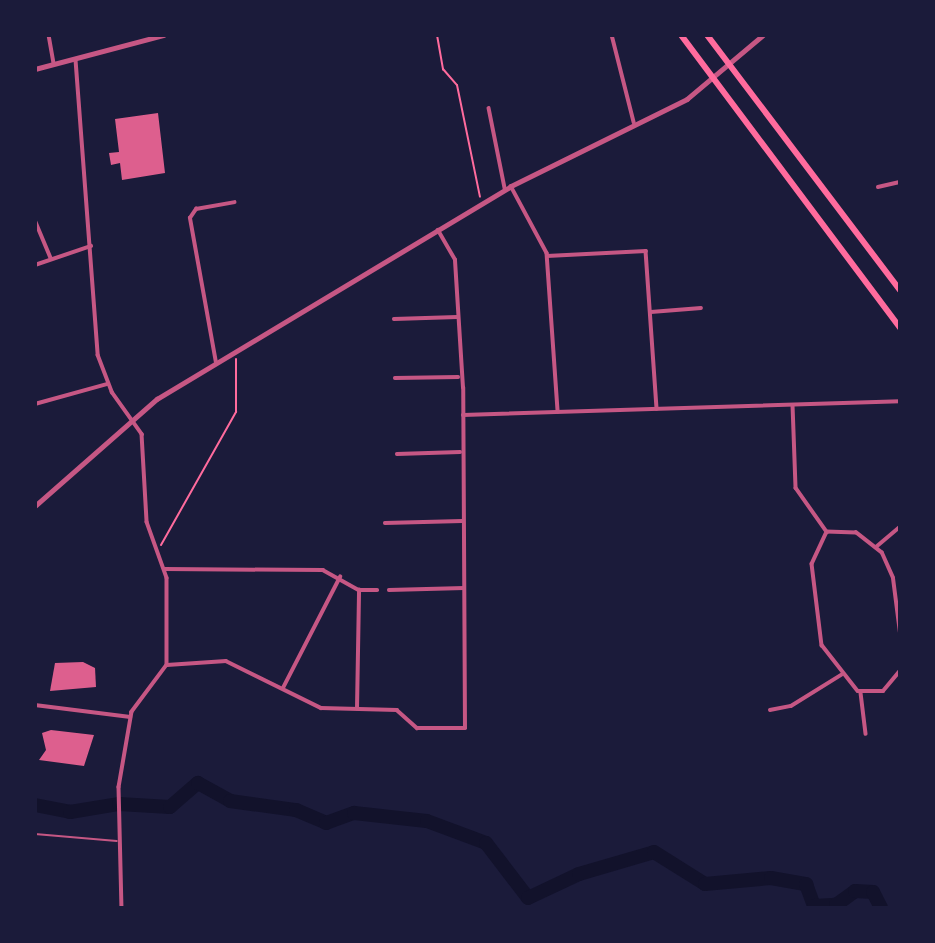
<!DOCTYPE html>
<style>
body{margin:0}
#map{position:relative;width:935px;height:943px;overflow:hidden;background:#1b1b3a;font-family:Cabin,sans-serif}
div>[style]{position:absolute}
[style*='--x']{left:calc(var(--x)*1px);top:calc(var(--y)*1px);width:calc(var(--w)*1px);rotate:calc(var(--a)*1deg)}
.river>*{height:14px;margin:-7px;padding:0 7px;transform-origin:7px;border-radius:7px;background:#12122b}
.building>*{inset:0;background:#dd5f8e}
.path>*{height:2px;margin:-1px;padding:0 1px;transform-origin:1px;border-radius:1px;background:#ff6b9d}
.service>*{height:2px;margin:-1px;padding:0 1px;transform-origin:1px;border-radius:1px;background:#c65784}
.minor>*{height:3.5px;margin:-1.75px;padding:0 1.75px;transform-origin:1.75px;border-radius:1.75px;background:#c65784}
.tertiary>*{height:4.5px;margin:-2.25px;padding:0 2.25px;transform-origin:2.25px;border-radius:2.25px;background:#c65784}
.motorway>*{height:6px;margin:-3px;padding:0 3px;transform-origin:3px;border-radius:3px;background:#ff6b9d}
span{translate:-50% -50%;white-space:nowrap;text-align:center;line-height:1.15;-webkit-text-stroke:6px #1b1b3a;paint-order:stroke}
.frame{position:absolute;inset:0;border:37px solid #1b1b3a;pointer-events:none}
</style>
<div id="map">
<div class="river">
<div style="--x:35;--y:805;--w:36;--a:11"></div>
<div style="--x:70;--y:812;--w:50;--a:-9.3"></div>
<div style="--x:119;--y:804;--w:51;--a:3.4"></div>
<div style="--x:170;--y:807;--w:37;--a:-41"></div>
<div style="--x:198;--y:783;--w:37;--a:29"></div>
<div style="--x:230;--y:801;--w:67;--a:7.8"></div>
<div style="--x:296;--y:810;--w:33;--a:23"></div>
<div style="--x:326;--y:823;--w:30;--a:-20"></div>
<div style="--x:354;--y:813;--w:73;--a:6.3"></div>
<div style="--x:427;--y:821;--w:63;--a:20.4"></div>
<div style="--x:486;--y:843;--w:69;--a:52.6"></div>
<div style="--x:528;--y:898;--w:56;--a:-25.2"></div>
<div style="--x:579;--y:874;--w:78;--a:-16.3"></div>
<div style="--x:654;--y:852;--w:60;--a:32.1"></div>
<div style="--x:705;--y:884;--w:66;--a:-5.2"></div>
<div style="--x:771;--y:878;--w:36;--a:10"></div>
<div style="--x:806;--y:884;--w:23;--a:70"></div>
<div style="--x:814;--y:906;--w:22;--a:-3"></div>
<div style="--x:836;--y:905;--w:24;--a:-36"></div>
<div style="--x:855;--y:891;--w:18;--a:3"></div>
<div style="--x:873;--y:892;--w:18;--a:63"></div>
</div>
<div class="building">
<div style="clip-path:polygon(158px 113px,165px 173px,122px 180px,120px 163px,111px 165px,109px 153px,119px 152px,115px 119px)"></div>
<div style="clip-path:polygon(83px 662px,95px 668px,96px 687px,50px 691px,55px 663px)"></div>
<div style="clip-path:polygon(51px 730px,94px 735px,84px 766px,39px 760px,46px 750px,42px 733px)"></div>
</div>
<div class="path">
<div style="--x:437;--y:35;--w:35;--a:80"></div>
<div style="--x:443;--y:69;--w:21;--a:49"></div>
<div style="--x:457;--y:85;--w:114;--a:78.4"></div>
<div style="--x:161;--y:545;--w:153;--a:-60.6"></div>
<div style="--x:236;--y:412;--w:53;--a:-90"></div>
</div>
<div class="service">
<div style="--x:35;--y:834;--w:82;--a:4.9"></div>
</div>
<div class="minor">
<div style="--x:49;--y:35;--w:29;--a:80"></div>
<div style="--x:612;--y:35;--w:90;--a:75.8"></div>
<div style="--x:76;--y:60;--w:296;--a:85.7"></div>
<div style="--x:98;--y:355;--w:40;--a:69"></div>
<div style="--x:112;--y:392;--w:52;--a:54.5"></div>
<div style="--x:142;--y:434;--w:88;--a:86.7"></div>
<div style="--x:147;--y:522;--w:59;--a:70.3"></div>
<div style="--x:167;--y:578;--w:87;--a:90"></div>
<div style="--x:167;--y:665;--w:59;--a:126.7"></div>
<div style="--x:132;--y:712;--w:76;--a:99.8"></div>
<div style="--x:119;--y:787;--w:121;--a:88.6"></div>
<div style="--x:489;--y:108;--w:82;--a:78.7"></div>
<div style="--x:511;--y:186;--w:76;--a:61.8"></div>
<div style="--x:547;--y:253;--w:159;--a:86"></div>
<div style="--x:878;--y:187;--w:23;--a:-13"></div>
<div style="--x:35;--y:220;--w:41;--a:67.2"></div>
<div style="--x:547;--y:256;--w:99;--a:-2.9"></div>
<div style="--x:646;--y:251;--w:158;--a:86"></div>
<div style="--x:35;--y:265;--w:59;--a:-18.7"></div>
<div style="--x:35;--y:312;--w:44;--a:90"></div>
<div style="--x:651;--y:312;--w:50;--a:-4.6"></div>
<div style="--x:394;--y:319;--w:63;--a:-1.8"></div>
<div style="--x:216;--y:363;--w:147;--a:-100.2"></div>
<div style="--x:190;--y:218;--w:11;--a:-56"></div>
<div style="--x:196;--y:209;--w:39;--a:-10"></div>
<div style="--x:395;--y:378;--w:63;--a:-0.9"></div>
<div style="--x:35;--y:404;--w:75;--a:-15.5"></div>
<div style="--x:793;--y:405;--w:83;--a:87.9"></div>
<div style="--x:796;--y:488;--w:54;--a:54.8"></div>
<div style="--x:463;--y:415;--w:437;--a:-1.8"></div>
<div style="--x:397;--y:454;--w:63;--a:-1.8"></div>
<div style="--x:385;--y:523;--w:77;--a:-1.5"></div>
<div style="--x:876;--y:547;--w:30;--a:-40"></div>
<div style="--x:165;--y:569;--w:158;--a:0.4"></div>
<div style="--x:323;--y:570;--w:41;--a:29.1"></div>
<div style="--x:359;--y:590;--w:18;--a:0"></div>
<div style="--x:389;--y:590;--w:75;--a:-1.5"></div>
<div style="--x:900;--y:633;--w:55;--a:-97.3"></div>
<div style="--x:893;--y:578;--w:27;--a:-114"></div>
<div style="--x:882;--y:553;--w:33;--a:-142"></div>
<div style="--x:856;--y:533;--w:29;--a:-178"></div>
<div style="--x:827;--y:532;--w:35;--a:115"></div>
<div style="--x:812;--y:564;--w:82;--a:83"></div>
<div style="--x:822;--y:645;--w:58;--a:52"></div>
<div style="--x:858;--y:691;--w:25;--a:0"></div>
<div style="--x:883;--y:691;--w:26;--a:-50"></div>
<div style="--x:167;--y:665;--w:59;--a:-3.9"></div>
<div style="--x:226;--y:661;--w:106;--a:26.3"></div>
<div style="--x:321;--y:708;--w:76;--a:1.5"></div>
<div style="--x:397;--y:710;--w:27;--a:42"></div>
<div style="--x:417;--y:728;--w:48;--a:0"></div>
<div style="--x:465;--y:728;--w:340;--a:-90.3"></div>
<div style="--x:463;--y:388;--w:128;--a:-93.6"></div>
<div style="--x:455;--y:260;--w:34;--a:-120"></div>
<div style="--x:283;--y:688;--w:125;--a:-62.8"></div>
<div style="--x:861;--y:693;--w:41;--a:83"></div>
<div style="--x:35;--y:705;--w:96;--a:7.2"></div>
<div style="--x:357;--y:709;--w:119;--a:-89"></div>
<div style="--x:770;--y:710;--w:21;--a:-11"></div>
<div style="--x:791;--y:706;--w:59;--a:-31.8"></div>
</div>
<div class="tertiary">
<div style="--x:35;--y:69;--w:133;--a:-14.8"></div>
<div style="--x:35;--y:506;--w:162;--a:-41.3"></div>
<div style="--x:157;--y:399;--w:413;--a:-31"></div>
<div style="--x:511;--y:186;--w:196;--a:-26.3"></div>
<div style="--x:687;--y:99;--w:99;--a:-40.1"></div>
</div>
<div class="motorway">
<div style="--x:681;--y:35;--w:366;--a:53.2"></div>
<div style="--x:707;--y:35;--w:320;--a:52.9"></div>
</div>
<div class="frame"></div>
</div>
